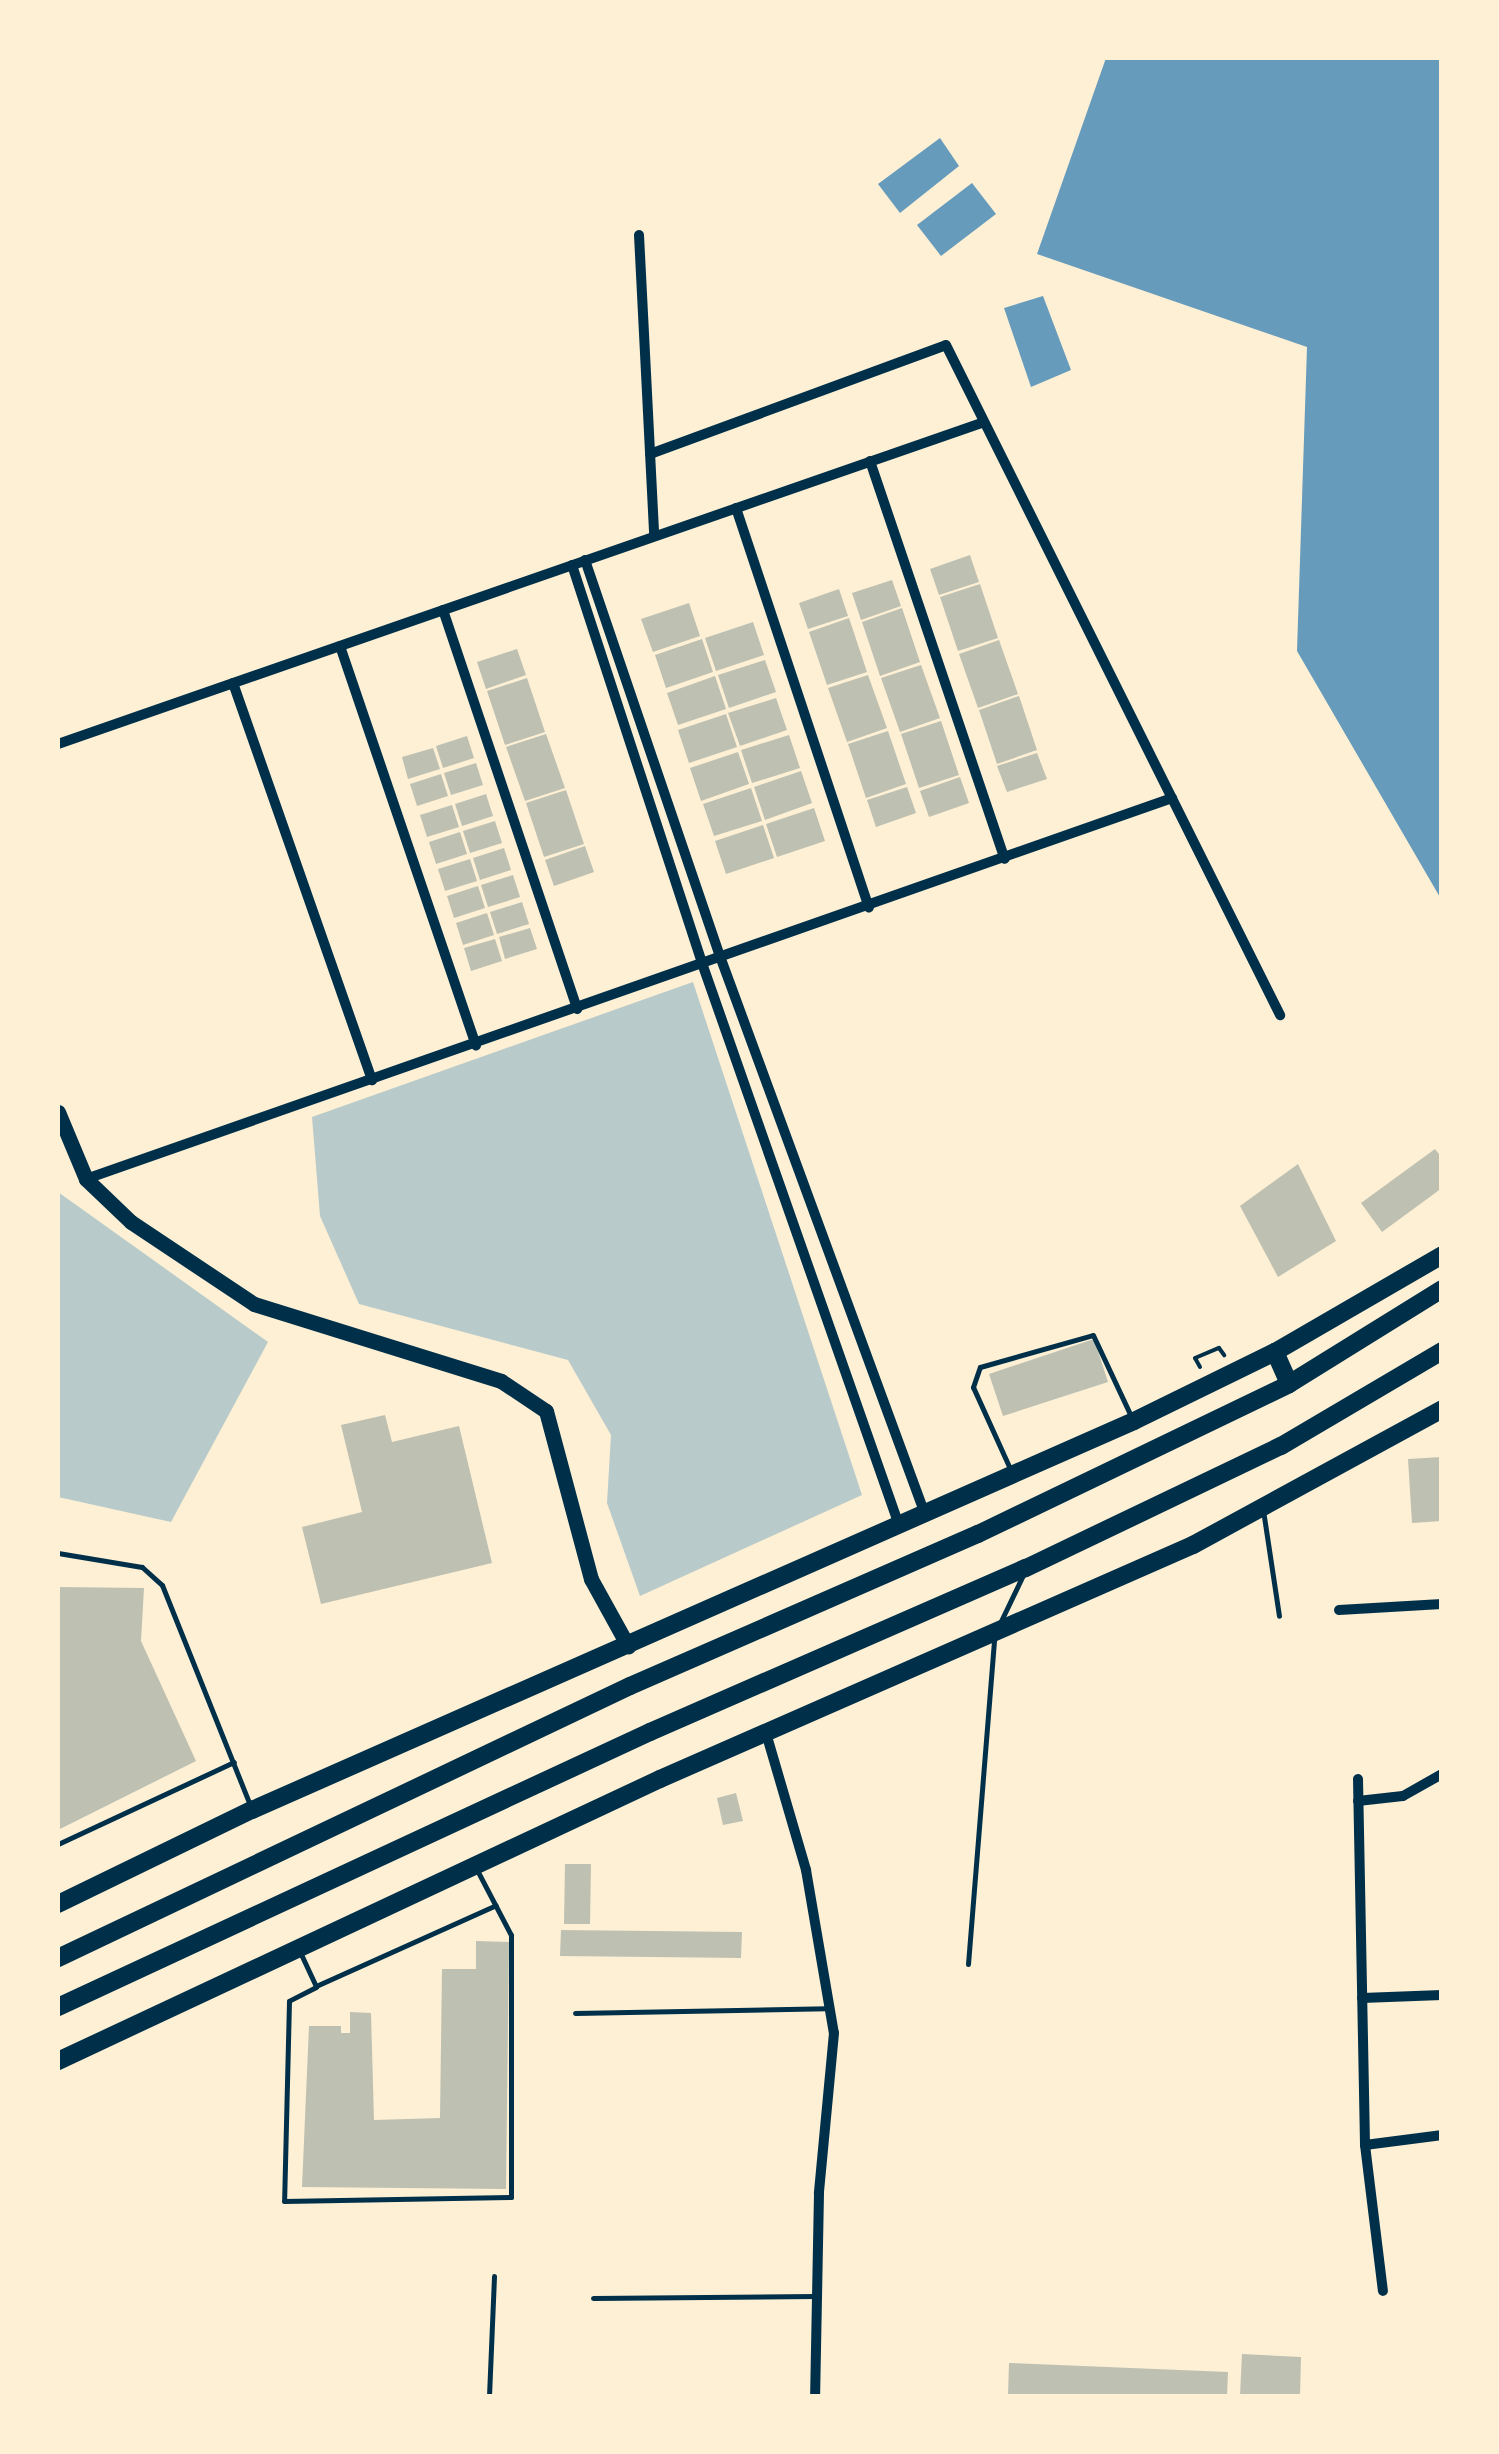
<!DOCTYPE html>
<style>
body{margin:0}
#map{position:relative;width:1499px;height:2454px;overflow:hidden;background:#fdf0d5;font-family:"Varela Round",sans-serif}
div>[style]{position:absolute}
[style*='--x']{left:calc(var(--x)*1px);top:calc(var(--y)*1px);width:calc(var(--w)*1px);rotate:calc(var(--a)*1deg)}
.green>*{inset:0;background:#b9caca}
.water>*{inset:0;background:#669bbc}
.building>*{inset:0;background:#bec0b2}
.path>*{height:4px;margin:-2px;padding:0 2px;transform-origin:2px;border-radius:2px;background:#003049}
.service>*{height:5px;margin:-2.5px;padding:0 2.5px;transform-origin:2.5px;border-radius:2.5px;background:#003049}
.minor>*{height:10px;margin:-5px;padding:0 5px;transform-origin:5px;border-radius:5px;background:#003049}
.secondary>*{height:15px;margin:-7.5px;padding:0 7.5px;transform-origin:7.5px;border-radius:7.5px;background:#003049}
.primary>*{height:18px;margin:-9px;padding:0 9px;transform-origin:9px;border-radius:9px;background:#003049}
.trunk>*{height:18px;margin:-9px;padding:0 9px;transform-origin:9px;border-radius:9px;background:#003049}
span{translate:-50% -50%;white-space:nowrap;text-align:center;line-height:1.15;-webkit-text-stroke:8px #fdf0d5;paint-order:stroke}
.frame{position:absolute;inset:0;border:60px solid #fdf0d5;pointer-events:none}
</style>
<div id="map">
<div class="green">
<div style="clip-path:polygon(693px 982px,862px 1495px,640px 1596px,607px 1503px,611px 1435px,568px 1360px,359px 1304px,320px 1216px,312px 1117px)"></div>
<div style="clip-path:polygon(58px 1192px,268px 1342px,171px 1522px,58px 1497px)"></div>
</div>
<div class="water">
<div style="clip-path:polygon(1106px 58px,1441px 58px,1441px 899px,1297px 651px,1307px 347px,1037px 254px)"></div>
<div style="clip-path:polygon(940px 138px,959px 166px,900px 213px,878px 184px)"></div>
<div style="clip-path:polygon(972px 183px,996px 214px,941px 256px,917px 225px)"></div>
<div style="clip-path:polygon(1043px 296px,1071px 370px,1031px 387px,1004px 308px)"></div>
</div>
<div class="building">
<div style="clip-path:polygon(970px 555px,979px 582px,939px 595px,930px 569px)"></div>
<div style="clip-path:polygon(892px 580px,901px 606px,861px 620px,852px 593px)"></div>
<div style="clip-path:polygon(980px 584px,998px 638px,958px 651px,940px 597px)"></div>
<div style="clip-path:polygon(839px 589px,848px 616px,808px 629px,799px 603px)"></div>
<div style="clip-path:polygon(689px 603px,700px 636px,653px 652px,641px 619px)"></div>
<div style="clip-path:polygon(902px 608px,920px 662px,880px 676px,862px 622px)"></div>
<div style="clip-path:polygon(849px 618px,867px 672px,827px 685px,809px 632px)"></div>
<div style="clip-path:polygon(753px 622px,764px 655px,716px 671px,705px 638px)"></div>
<div style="clip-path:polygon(702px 639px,713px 672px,666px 688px,655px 655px)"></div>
<div style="clip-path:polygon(999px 640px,1018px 694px,978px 708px,959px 654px)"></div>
<div style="clip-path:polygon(517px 649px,526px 675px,486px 689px,477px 662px)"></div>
<div style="clip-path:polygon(765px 660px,776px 692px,729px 708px,718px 675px)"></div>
<div style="clip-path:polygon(921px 665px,940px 718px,900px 732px,881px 678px)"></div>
<div style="clip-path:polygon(868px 675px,887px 728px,847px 742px,828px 688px)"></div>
<div style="clip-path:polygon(715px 676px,726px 709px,678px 725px,667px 693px)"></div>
<div style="clip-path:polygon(527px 678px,545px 732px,505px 745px,487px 691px)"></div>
<div style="clip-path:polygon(1019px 696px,1037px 750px,997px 764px,979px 710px)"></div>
<div style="clip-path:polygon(776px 698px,787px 730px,740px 746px,728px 713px)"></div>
<div style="clip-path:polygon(726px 714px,737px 747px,689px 763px,678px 730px)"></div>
<div style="clip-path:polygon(941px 721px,959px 775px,919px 788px,901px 734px)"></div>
<div style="clip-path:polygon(888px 731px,906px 784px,866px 798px,848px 744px)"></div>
<div style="clip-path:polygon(546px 734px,565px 788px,525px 801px,506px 747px)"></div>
<div style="clip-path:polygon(789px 735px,800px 768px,752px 783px,741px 750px)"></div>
<div style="clip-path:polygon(467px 736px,474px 758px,443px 768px,436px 746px)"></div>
<div style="clip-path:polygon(433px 748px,440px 769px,408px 779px,402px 757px)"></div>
<div style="clip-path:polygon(738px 752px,749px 784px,701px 801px,690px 768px)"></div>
<div style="clip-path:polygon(1037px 753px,1047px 779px,1007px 792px,997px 766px)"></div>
<div style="clip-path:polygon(476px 763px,483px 785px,451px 795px,444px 773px)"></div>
<div style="clip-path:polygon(801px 771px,812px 803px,765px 820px,754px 787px)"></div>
<div style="clip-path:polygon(441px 774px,448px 796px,417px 806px,410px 784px)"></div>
<div style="clip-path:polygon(960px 777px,969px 803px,929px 817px,920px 791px)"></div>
<div style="clip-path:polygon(907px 787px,916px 813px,876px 827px,867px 800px)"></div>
<div style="clip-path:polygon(751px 788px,762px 821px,714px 836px,703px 804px)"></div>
<div style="clip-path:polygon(566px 790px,584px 844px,544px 857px,526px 803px)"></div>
<div style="clip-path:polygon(486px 794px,493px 816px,462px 826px,455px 804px)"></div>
<div style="clip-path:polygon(452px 805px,459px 827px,427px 837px,420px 815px)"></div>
<div style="clip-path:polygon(814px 808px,825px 841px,777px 857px,766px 824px)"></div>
<div style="clip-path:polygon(495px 821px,502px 843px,470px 853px,463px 831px)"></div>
<div style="clip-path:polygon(763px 825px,774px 858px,726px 874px,715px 841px)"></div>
<div style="clip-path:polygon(460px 832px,467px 854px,436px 864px,429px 842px)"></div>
<div style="clip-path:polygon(585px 846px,594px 872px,554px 886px,545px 860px)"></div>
<div style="clip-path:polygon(504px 848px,511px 870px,480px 880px,473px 858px)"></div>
<div style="clip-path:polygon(470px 859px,477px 881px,445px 891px,438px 869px)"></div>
<div style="clip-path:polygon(513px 875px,520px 897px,488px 907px,481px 885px)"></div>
<div style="clip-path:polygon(478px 886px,485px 908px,454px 918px,447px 896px)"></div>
<div style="clip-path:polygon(522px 902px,529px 924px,497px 934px,490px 912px)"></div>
<div style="clip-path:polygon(487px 913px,494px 935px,463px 945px,456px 923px)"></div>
<div style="clip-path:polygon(530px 928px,537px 949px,505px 959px,499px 937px)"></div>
<div style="clip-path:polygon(495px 939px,502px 961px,471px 971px,464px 948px)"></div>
<div style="clip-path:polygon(1435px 1149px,1442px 1158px,1442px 1188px,1382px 1232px,1361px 1203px)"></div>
<div style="clip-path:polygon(1298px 1164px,1336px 1241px,1278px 1277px,1240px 1206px)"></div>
<div style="clip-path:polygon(1094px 1339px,1108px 1382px,1003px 1416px,989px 1374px)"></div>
<div style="clip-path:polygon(385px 1415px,392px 1442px,459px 1426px,492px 1563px,321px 1604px,302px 1527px,362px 1512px,341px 1425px)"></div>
<div style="clip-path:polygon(1442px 1457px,1442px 1521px,1412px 1523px,1408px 1459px)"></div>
<div style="clip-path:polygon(58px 1587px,144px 1588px,141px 1641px,196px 1761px,58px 1830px)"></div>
<div style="clip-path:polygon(736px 1793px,743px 1821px,723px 1825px,717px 1798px)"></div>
<div style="clip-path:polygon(565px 1864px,591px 1864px,590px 1924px,564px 1924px)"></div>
<div style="clip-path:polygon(561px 1930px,742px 1932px,741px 1958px,560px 1956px)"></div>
<div style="clip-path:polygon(476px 1941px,509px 1942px,506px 2189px,302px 2187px,309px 2026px,341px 2026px,341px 2033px,350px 2033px,350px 2012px,371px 2013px,374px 2120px,440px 2118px,442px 1969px,476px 1969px)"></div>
<div style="clip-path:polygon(1242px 2354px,1301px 2357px,1300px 2396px,1240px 2396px)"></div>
<div style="clip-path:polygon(1009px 2363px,1228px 2372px,1227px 2396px,1008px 2396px)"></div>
</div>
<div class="path">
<div style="--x:1200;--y:1367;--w:10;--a:-119"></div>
<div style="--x:1195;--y:1358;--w:26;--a:-23"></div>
<div style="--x:1219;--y:1348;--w:9;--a:54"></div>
</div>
<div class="service">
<div style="--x:1012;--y:1473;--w:94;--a:-114.4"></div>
<div style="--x:973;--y:1387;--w:21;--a:-71"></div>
<div style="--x:980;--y:1367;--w:117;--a:-15.8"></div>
<div style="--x:1093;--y:1335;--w:89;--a:64.9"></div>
<div style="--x:1263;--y:1510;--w:107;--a:81.4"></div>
<div style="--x:58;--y:1553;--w:85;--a:9.5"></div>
<div style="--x:142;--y:1567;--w:27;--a:42"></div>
<div style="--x:162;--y:1585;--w:239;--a:68.2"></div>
<div style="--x:1000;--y:1623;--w:53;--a:-64.4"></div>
<div style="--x:58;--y:1844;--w:194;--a:-25"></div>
<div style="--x:300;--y:1952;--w:38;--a:65"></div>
<div style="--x:316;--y:1987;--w:30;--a:153"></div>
<div style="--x:289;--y:2001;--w:200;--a:91.4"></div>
<div style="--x:284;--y:2201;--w:227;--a:-1"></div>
<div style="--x:511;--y:2197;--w:262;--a:-90"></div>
<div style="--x:511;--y:1935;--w:71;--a:-117.6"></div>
<div style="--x:968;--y:1964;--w:327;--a:-85.4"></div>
<div style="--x:316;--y:1986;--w:197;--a:-24.2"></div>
<div style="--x:575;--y:2013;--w:252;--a:-1.1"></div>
<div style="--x:593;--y:2298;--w:222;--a:-0.5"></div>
<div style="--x:489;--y:2396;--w:120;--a:-87.6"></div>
</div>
<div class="minor">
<div style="--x:639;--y:235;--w:301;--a:87.1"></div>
<div style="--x:650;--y:454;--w:315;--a:-20.2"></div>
<div style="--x:946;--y:345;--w:749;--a:63.5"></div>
<div style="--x:870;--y:461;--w:420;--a:71.3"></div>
<div style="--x:736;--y:508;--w:421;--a:71.6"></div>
<div style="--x:585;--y:560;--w:422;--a:71.2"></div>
<div style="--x:721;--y:959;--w:591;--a:69.82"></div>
<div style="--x:572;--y:565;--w:422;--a:71.9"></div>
<div style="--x:703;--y:966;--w:592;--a:70.68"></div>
<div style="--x:443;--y:610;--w:421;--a:71.4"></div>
<div style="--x:340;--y:646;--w:422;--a:71.2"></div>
<div style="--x:233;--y:683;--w:421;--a:70.7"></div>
<div style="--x:58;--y:744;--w:980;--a:-19.17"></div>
<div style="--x:86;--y:1179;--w:1151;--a:-19.33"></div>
<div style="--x:1339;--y:1610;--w:103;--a:-3.3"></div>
<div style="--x:766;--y:1733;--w:143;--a:73.7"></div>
<div style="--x:806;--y:1870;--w:165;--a:80.3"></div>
<div style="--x:834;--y:2033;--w:161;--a:95.4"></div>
<div style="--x:819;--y:2193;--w:203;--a:91.1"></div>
<div style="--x:1358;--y:1779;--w:366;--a:88.9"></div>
<div style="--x:1365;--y:2145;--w:147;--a:83"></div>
<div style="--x:1358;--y:1801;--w:45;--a:-6.3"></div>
<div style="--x:1403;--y:1796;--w:45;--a:-29.4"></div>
<div style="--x:1362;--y:1998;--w:80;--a:-2.1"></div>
<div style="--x:1365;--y:2145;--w:78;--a:-7.4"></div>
</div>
<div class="secondary">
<div style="--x:58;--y:1112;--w:73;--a:67.3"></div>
<div style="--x:86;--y:1179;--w:62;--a:43.7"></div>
<div style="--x:131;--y:1222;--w:148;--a:33.7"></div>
<div style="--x:254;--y:1304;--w:259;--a:17.3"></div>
<div style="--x:501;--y:1381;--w:54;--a:33.7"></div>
<div style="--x:546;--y:1411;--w:174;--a:75"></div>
<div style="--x:591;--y:1579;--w:77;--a:61.1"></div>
</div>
<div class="primary">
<div style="--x:58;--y:1904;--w:216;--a:-25.9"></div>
<div style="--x:252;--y:1810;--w:964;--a:-23.8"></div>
<div style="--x:1134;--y:1421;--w:157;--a:-26.1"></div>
<div style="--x:1275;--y:1352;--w:193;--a:-30.1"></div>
<div style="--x:58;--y:2061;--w:665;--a:-25.1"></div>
<div style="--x:660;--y:1779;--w:582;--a:-23.7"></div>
<div style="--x:1193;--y:1545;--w:284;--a:-28.6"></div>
</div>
<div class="trunk">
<div style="--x:1275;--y:1352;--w:35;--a:66"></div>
<div style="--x:58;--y:1958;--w:633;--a:-25.43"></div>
<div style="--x:630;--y:1686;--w:380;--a:-23.6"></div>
<div style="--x:978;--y:1534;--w:345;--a:-25.7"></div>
<div style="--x:1289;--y:1384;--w:180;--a:-31.8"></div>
<div style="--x:58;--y:2007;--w:653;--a:-24.92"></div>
<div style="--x:650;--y:1732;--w:410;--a:-23.6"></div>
<div style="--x:1026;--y:1568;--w:283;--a:-25.6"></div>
<div style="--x:1281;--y:1446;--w:187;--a:-30.5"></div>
</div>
<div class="frame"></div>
</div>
